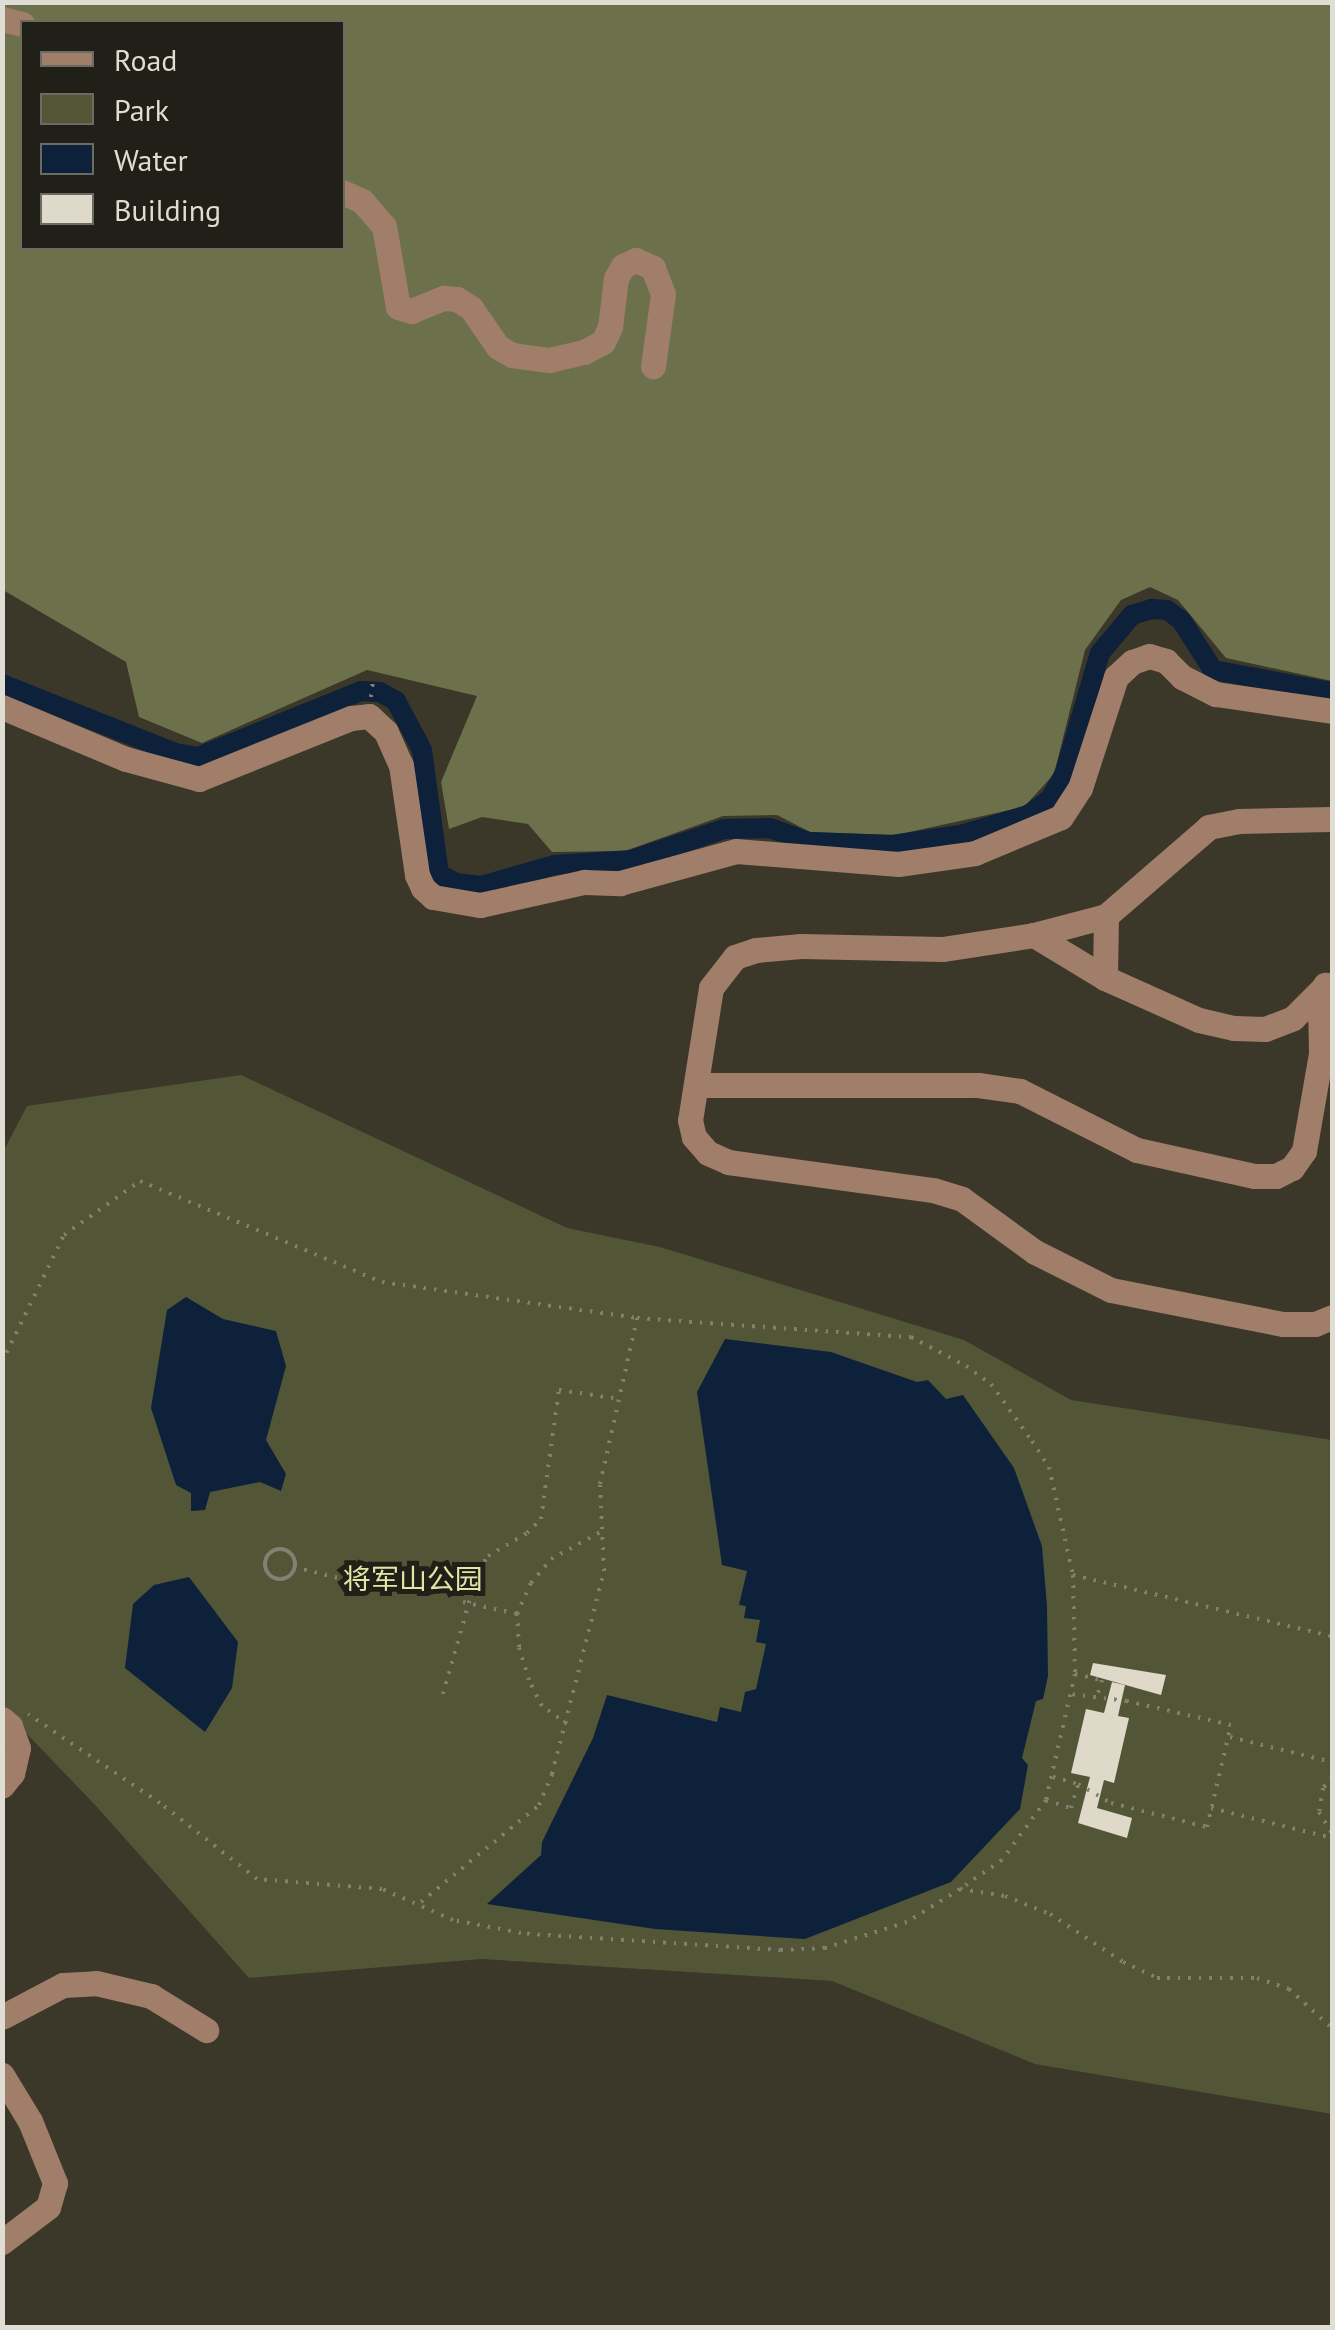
<!DOCTYPE html>
<meta charset="utf-8">
<style>
body{margin:0}
#map{position:relative;width:1335px;height:2330px;overflow:hidden;background:#3b3729;font-family:"PT Sans","Noto Sans SC",sans-serif}
div>[style]{position:absolute}
[style*='--x']{left:calc(var(--x)*1px);top:calc(var(--y)*1px);width:calc(var(--w)*1px);rotate:calc(var(--a)*1deg)}
.green>*{inset:0;background:#525636}
.forest>*{inset:0;background:#6c714b}
.water>*{inset:0;background:#0d213b}
.canal>*{height:20px;margin:-10px;padding:0 10px;transform-origin:10px;border-radius:10px;background:#0d213b}
.building>*{inset:0;background:#ded9c8}
.path>*{height:4px;margin-top:-2px;transform-origin:0;background:repeating-linear-gradient(90deg,#827f73 0 2.5px,transparent 0 10.5px)}
.path>.ring{margin:-2px;padding:0;box-sizing:content-box;background:none;border:4px solid #827f73;border-radius:50%}
.minor>*{height:25px;margin:-12.5px;padding:0 12.5px;transform-origin:12.5px;border-radius:12.5px;background:#a07e69}
span{translate:-50% -50%;white-space:nowrap;text-align:center;line-height:1.15;-webkit-text-stroke:10px #201f18;paint-order:stroke}
.park-label{font-size:28px;color:#dee7a5}
.frame{position:absolute;inset:0;border:5px solid #dfddd4;pointer-events:none}
.legend{position:absolute;left:20px;top:20px;width:325px;height:230px;box-sizing:border-box;background:#201f18;border:2px solid #6c6b63;margin:0;padding:12px 18px;list-style:none;font-size:30px;color:#dfddd4}
.legend li{display:flex;align-items:center;gap:20px;height:50px}
.legend b{width:50px;border:2px solid #6c6b63}
</style>
<div id="map">
<div class="green">
<div style="clip-path:polygon(241px 1075px,567px 1228px,660px 1247px,964px 1340px,1071px 1400px,1332px 1440px,1332px 2114px,1035px 2064px,832px 1981px,482px 1959px,249px 1978px,97px 1807px,3px 1709px,3px 1152px,27px 1106px)"></div>
</div>
<div class="forest">
<div style="clip-path:polygon(evenodd,3px 3px,1332px 3px,1332px 681px,1226px 658px,1178px 600px,1150px 587px,1121px 600px,1085px 650px,1054px 774px,1024px 807px,896px 835px,810px 832px,777px 815px,723px 816px,625px 851px,552px 852px,528px 824px,482px 817px,449px 829px,441px 782px,477px 696px,367px 670px,202px 743px,139px 717px,126px 662px,3px 590px,3px 3px,22px 22px,342px 22px,342px 248px,22px 248px,22px 22px)"></div>
</div>
<div class="water">
<div style="clip-path:polygon(186px 1297px,223px 1319px,276px 1331px,286px 1366px,266px 1440px,286px 1474px,281px 1491px,260px 1482px,210px 1492px,205px 1510px,191px 1511px,191px 1493px,176px 1485px,151px 1408px,167px 1310px)"></div>
<div style="clip-path:polygon(725px 1339px,831px 1352px,917px 1382px,928px 1380px,946px 1399px,963px 1395px,1014px 1468px,1042px 1546px,1047px 1606px,1048px 1676px,1043px 1699px,1036px 1701px,1022px 1758px,1028px 1765px,1020px 1809px,951px 1882px,805px 1939px,655px 1929px,487px 1904px,541px 1855px,542px 1842px,593px 1738px,607px 1695px,717px 1722px,720px 1707px,741px 1712px,745px 1692px,756px 1689px,766px 1644px,756px 1642px,760px 1620px,744px 1618px,746px 1606px,739px 1605px,747px 1571px,722px 1565px,697px 1392px)"></div>
<div style="clip-path:polygon(189px 1577px,238px 1642px,232px 1688px,205px 1732px,125px 1668px,133px 1604px,154px 1585px)"></div>
</div>
<div class="canal">
<div style="--x:2;--y:684;--w:186;--a:21.7"></div>
<div style="--x:175;--y:753;--w:23;--a:10"></div>
<div style="--x:198;--y:757;--w:176;--a:-22"></div>
<div style="--x:361;--y:691;--w:19;--a:3"></div>
<div style="--x:380;--y:692;--w:18;--a:29"></div>
<div style="--x:396;--y:701;--w:55;--a:62"></div>
<div style="--x:422;--y:750;--w:125;--a:82.2"></div>
<div style="--x:439;--y:874;--w:19;--a:28"></div>
<div style="--x:456;--y:883;--w:25;--a:7"></div>
<div style="--x:481;--y:886;--w:76;--a:-16"></div>
<div style="--x:554;--y:865;--w:77;--a:-3.7"></div>
<div style="--x:631;--y:860;--w:98;--a:-18.4"></div>
<div style="--x:724;--y:829;--w:46;--a:-1.2"></div>
<div style="--x:770;--y:828;--w:41;--a:19.7"></div>
<div style="--x:809;--y:842;--w:83;--a:2.1"></div>
<div style="--x:892;--y:845;--w:69;--a:-8.4"></div>
<div style="--x:960;--y:835;--w:71;--a:-16.4"></div>
<div style="--x:1028;--y:815;--w:27;--a:-36"></div>
<div style="--x:1050;--y:799;--w:28;--a:-60"></div>
<div style="--x:1064;--y:775;--w:127;--a:-73.6"></div>
<div style="--x:1100;--y:653;--w:50;--a:-49.9"></div>
<div style="--x:1132;--y:615;--w:21;--a:-17"></div>
<div style="--x:1152;--y:609;--w:15;--a:4"></div>
<div style="--x:1167;--y:610;--w:17;--a:36"></div>
<div style="--x:1181;--y:620;--w:59;--a:57.4"></div>
<div style="--x:1213;--y:670;--w:121;--a:10.5"></div>
</div>
<div class="building">
<div style="clip-path:polygon(1093px 1663px,1166px 1675px,1161px 1695px,1090px 1675px)"></div>
<div style="clip-path:polygon(1112px 1682px,1125px 1685px,1118px 1716px,1129px 1718px,1114px 1783px,1104px 1780px,1097px 1808px,1132px 1818px,1127px 1838px,1078px 1823px,1090px 1777px,1071px 1773px,1086px 1709px,1104px 1713px)"></div>
</div>
<div class="path">
<div style="--x:371;--y:697;--w:16;--a:-83"></div>
<div style="--x:2;--y:1362;--w:141;--a:-64"></div>
<div style="--x:64;--y:1235;--w:93;--a:-35.4"></div>
<div style="--x:140;--y:1181;--w:262;--a:22.7"></div>
<div style="--x:382;--y:1282;--w:258;--a:8"></div>
<div style="--x:637;--y:1318;--w:275;--a:4"></div>
<div style="--x:911;--y:1337;--w:62;--a:27.8"></div>
<div style="--x:966;--y:1366;--w:31;--a:36"></div>
<div style="--x:991;--y:1384;--w:70;--a:54.3"></div>
<div style="--x:1032;--y:1441;--w:31;--a:57"></div>
<div style="--x:1049;--y:1467;--w:111;--a:77.5"></div>
<div style="--x:1073;--y:1575;--w:99;--a:88.8"></div>
<div style="--x:1075;--y:1674;--w:129;--a:103"></div>
<div style="--x:1046;--y:1800;--w:74;--a:126.3"></div>
<div style="--x:1002;--y:1860;--w:51;--a:145.4"></div>
<div style="--x:960;--y:1889;--w:62;--a:148.1"></div>
<div style="--x:907;--y:1922;--w:86;--a:162.4"></div>
<div style="--x:825;--y:1948;--w:44;--a:177.4"></div>
<div style="--x:781;--y:1950;--w:261;--a:-176.3"></div>
<div style="--x:521;--y:1933;--w:69;--a:-169.2"></div>
<div style="--x:453;--y:1920;--w:77;--a:-156.4"></div>
<div style="--x:382;--y:1889;--w:125;--a:-175.4"></div>
<div style="--x:257;--y:1879;--w:123;--a:-141.9"></div>
<div style="--x:160;--y:1803;--w:159;--a:-146"></div>
<div class="ring" style="left:265px;top:1549px;width:26px;height:26px"></div>
<div style="--x:294;--y:1567;--w:75;--a:13.9"></div>
<div style="--x:1073;--y:1575;--w:266;--a:13.3"></div>
<div style="--x:463;--y:1602;--w:55;--a:12.5"></div>
<div style="--x:1075;--y:1674;--w:28;--a:13"></div>
<div style="--x:1102;--y:1680;--w:21;--a:107"></div>
<div style="--x:443;--y:1694;--w:129;--a:-74.2"></div>
<div style="--x:478;--y:1570;--w:17;--a:-54"></div>
<div style="--x:488;--y:1556;--w:45;--a:-30.5"></div>
<div style="--x:527;--y:1533;--w:20;--a:-45"></div>
<div style="--x:541;--y:1519;--w:130;--a:-82.1"></div>
<div style="--x:559;--y:1390;--w:61;--a:8.5"></div>
<div style="--x:567;--y:1724;--w:31;--a:-144"></div>
<div style="--x:542;--y:1706;--w:29;--a:-117"></div>
<div style="--x:529;--y:1680;--w:34;--a:-107"></div>
<div style="--x:519;--y:1647;--w:33;--a:-93"></div>
<div style="--x:517;--y:1614;--w:34;--a:-66"></div>
<div style="--x:531;--y:1583;--w:31;--a:-50"></div>
<div style="--x:551;--y:1559;--w:60;--a:-28.7"></div>
<div style="--x:1230;--y:1737;--w:105;--a:13.8"></div>
<div style="--x:1053;--y:1777;--w:26;--a:16"></div>
<div style="--x:1078;--y:1784;--w:38;--a:30"></div>
<div style="--x:1111;--y:1803;--w:99;--a:14"></div>
<div style="--x:1207;--y:1827;--w:105;--a:-76.8"></div>
<div style="--x:1231;--y:1725;--w:107;--a:-167"></div>
<div style="--x:1127;--y:1701;--w:57;--a:-173"></div>
<div style="--x:1332;--y:1777;--w:14;--a:129"></div>
<div style="--x:1323;--y:1788;--w:24;--a:99"></div>
<div style="--x:1319;--y:1812;--w:26;--a:59"></div>
<div style="--x:1046;--y:1800;--w:26;--a:18"></div>
<div style="--x:1071;--y:1808;--w:24;--a:-73"></div>
<div style="--x:1211;--y:1808;--w:125;--a:13.9"></div>
<div style="--x:960;--y:1889;--w:46;--a:8.8"></div>
<div style="--x:1005;--y:1896;--w:48;--a:21.8"></div>
<div style="--x:1050;--y:1914;--w:87;--a:33.3"></div>
<div style="--x:1123;--y:1962;--w:38;--a:25"></div>
<div style="--x:1157;--y:1978;--w:100;--a:0"></div>
<div style="--x:1257;--y:1978;--w:34;--a:19"></div>
<div style="--x:1289;--y:1989;--w:58;--a:42.2"></div>
<div style="--x:421;--y:1902;--w:153;--a:-39.4"></div>
<div style="--x:539;--y:1805;--w:34;--a:-67"></div>
<div style="--x:552;--y:1774;--w:210;--a:-75.6"></div>
<div style="--x:604;--y:1571;--w:87;--a:-92.6"></div>
<div style="--x:600;--y:1484;--w:170;--a:-77.4"></div>
</div>
<div class="minor">
<div style="--x:2;--y:19;--w:21;--a:14"></div>
<div style="--x:342;--y:192;--w:22;--a:24"></div>
<div style="--x:362;--y:201;--w:33;--a:49"></div>
<div style="--x:384;--y:226;--w:82;--a:80.2"></div>
<div style="--x:398;--y:307;--w:14;--a:17"></div>
<div style="--x:411;--y:311;--w:35;--a:-22"></div>
<div style="--x:444;--y:298;--w:13;--a:4"></div>
<div style="--x:457;--y:299;--w:17;--a:33"></div>
<div style="--x:471;--y:308;--w:47;--a:55.3"></div>
<div style="--x:498;--y:347;--w:16;--a:30"></div>
<div style="--x:512;--y:355;--w:37;--a:8"></div>
<div style="--x:549;--y:360;--w:36;--a:-13"></div>
<div style="--x:584;--y:352;--w:21;--a:-28"></div>
<div style="--x:603;--y:342;--w:17;--a:-65"></div>
<div style="--x:610;--y:327;--w:49;--a:-83"></div>
<div style="--x:616;--y:278;--w:14;--a:-60"></div>
<div style="--x:623;--y:266;--w:14;--a:-25"></div>
<div style="--x:636;--y:260;--w:19;--a:25"></div>
<div style="--x:653;--y:268;--w:28;--a:69"></div>
<div style="--x:663;--y:294;--w:73;--a:97.9"></div>
<div style="--x:2;--y:707;--w:134;--a:22.8"></div>
<div style="--x:126;--y:759;--w:76;--a:15.3"></div>
<div style="--x:199;--y:779;--w:164;--a:-21.9"></div>
<div style="--x:351;--y:718;--w:18;--a:-6"></div>
<div style="--x:369;--y:716;--w:23;--a:43"></div>
<div style="--x:386;--y:732;--w:36;--a:66"></div>
<div style="--x:401;--y:765;--w:111;--a:81.7"></div>
<div style="--x:417;--y:875;--w:14;--a:65"></div>
<div style="--x:423;--y:888;--w:13;--a:42"></div>
<div style="--x:433;--y:897;--w:48;--a:9.7"></div>
<div style="--x:480;--y:905;--w:107;--a:-12.5"></div>
<div style="--x:584;--y:882;--w:36;--a:2"></div>
<div style="--x:620;--y:883;--w:120;--a:-15.4"></div>
<div style="--x:736;--y:851;--w:163;--a:4.6"></div>
<div style="--x:898;--y:864;--w:78;--a:-8.1"></div>
<div style="--x:975;--y:853;--w:93;--a:-22.7"></div>
<div style="--x:1061;--y:817;--w:35;--a:-57"></div>
<div style="--x:1080;--y:788;--w:117;--a:-72"></div>
<div style="--x:1116;--y:677;--w:22;--a:-43"></div>
<div style="--x:1132;--y:662;--w:18;--a:-19"></div>
<div style="--x:1149;--y:656;--w:18;--a:16"></div>
<div style="--x:1166;--y:661;--w:23;--a:45"></div>
<div style="--x:1182;--y:677;--w:38;--a:27"></div>
<div style="--x:1216;--y:694;--w:117;--a:8.3"></div>
<div style="--x:1332;--y:819;--w:93;--a:178.8"></div>
<div style="--x:1239;--y:821;--w:31;--a:169"></div>
<div style="--x:1209;--y:827;--w:136;--a:139.2"></div>
<div style="--x:1106;--y:916;--w:74;--a:165.2"></div>
<div style="--x:1034;--y:935;--w:93;--a:171.3"></div>
<div style="--x:942;--y:949;--w:141;--a:-178.8"></div>
<div style="--x:801;--y:946;--w:45;--a:174.9"></div>
<div style="--x:756;--y:950;--w:22;--a:162"></div>
<div style="--x:735;--y:957;--w:39;--a:128"></div>
<div style="--x:711;--y:988;--w:134;--a:99"></div>
<div style="--x:690;--y:1120;--w:17;--a:77"></div>
<div style="--x:694;--y:1137;--w:21;--a:49"></div>
<div style="--x:708;--y:1153;--w:22;--a:24"></div>
<div style="--x:728;--y:1162;--w:207;--a:7.8"></div>
<div style="--x:933;--y:1190;--w:30;--a:17"></div>
<div style="--x:962;--y:1199;--w:90;--a:36"></div>
<div style="--x:1035;--y:1252;--w:85;--a:26.6"></div>
<div style="--x:1111;--y:1290;--w:175;--a:11.2"></div>
<div style="--x:1283;--y:1324;--w:32;--a:0"></div>
<div style="--x:1315;--y:1324;--w:18;--a:-22"></div>
<div style="--x:1034;--y:935;--w:83;--a:31.2"></div>
<div style="--x:1105;--y:978;--w:103;--a:24.1"></div>
<div style="--x:1199;--y:1020;--w:36;--a:13"></div>
<div style="--x:1234;--y:1028;--w:31;--a:2"></div>
<div style="--x:1265;--y:1029;--w:30;--a:-21"></div>
<div style="--x:1293;--y:1018;--w:47;--a:-45"></div>
<div style="--x:1105;--y:978;--w:62;--a:-89.1"></div>
<div style="--x:696;--y:1085;--w:282;--a:0"></div>
<div style="--x:978;--y:1085;--w:42;--a:8.1"></div>
<div style="--x:1020;--y:1091;--w:131;--a:26.8"></div>
<div style="--x:1137;--y:1150;--w:120;--a:12.5"></div>
<div style="--x:1254;--y:1176;--w:22;--a:0"></div>
<div style="--x:1276;--y:1176;--w:18;--a:-27"></div>
<div style="--x:1292;--y:1168;--w:21;--a:-55"></div>
<div style="--x:1304;--y:1151;--w:98;--a:-80.1"></div>
<div style="--x:1321;--y:1054;--w:52;--a:-91.1"></div>
<div style="--x:1320;--y:1002;--w:18;--a:-74"></div>
<div style="--x:2;--y:1719;--w:11;--a:41"></div>
<div style="--x:10;--y:1726;--w:23;--a:70"></div>
<div style="--x:18;--y:1748;--w:26;--a:103"></div>
<div style="--x:12;--y:1773;--w:16;--a:128"></div>
<div style="--x:2;--y:2017;--w:69;--a:-27.7"></div>
<div style="--x:63;--y:1985;--w:33;--a:-3"></div>
<div style="--x:96;--y:1983;--w:57;--a:13.3"></div>
<div style="--x:151;--y:1996;--w:65;--a:31.7"></div>
<div style="--x:2;--y:2075;--w:54;--a:58.7"></div>
<div style="--x:30;--y:2121;--w:67;--a:68"></div>
<div style="--x:55;--y:2183;--w:25;--a:106"></div>
<div style="--x:48;--y:2207;--w:58;--a:142.7"></div>
</div>
<div class="park-label">
<span style="left:413px;top:1579px">将军山公园</span>
</div>
<div class="frame"></div>
<ul class="legend">
<li><b style="height:12px;background:#a07e69"></b>Road</li>
<li><b style="height:28px;background:#525636"></b>Park</li>
<li><b style="height:28px;background:#0d213b"></b>Water</li>
<li><b style="height:28px;background:#ded9c8"></b>Building</li>
</ul>
</div>
